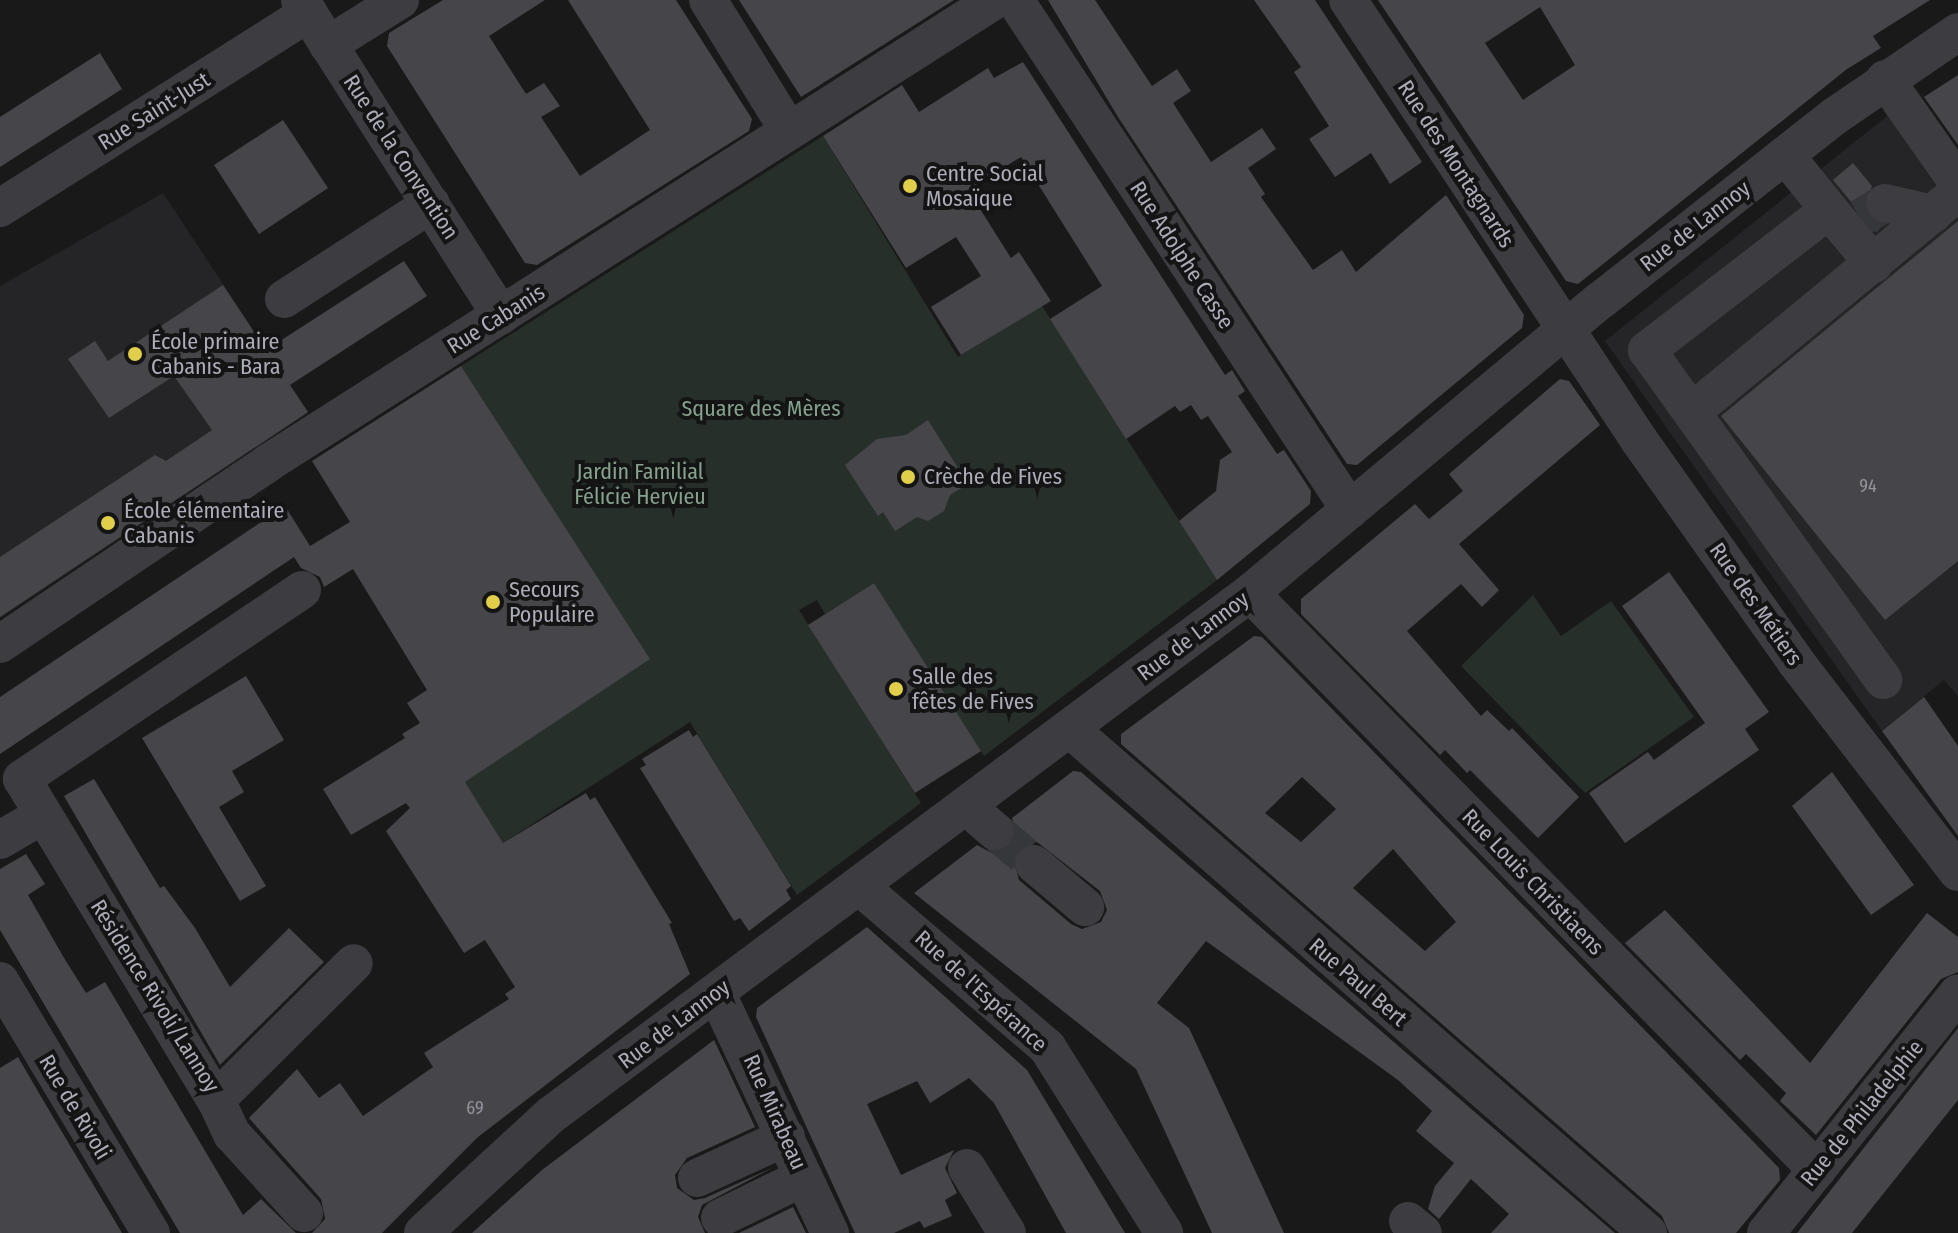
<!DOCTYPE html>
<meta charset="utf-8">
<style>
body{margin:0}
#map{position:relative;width:1958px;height:1233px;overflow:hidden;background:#19191a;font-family:"Fira Sans Condensed",sans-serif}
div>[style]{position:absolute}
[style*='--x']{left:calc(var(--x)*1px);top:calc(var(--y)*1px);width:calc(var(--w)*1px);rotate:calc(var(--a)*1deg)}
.built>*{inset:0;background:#252527}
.green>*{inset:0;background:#272f2a}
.building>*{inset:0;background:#46464a}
.minor-tunnel>*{height:38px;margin-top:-19px;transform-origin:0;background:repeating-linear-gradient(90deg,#36373a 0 38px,transparent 0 57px)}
.minor>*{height:38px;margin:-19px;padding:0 19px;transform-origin:19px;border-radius:19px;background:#3c3c41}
.dots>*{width:22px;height:22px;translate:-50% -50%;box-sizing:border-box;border:4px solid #141415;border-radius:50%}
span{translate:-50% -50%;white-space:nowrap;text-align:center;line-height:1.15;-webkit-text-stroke:8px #141415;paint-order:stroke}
.number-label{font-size:18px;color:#92939d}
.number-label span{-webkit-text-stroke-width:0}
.street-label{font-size:22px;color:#acadb9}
.poi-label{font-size:22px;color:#acadb9}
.left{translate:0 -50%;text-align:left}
.park-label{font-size:22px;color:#85a28d}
</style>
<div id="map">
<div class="built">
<div style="clip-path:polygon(1891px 113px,1958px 204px,1958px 696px,1944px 680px,1882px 731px,1605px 341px)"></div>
<div style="clip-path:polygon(163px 193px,308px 413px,0 618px,0 286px)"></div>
</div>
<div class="green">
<div style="clip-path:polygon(823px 136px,958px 357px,1042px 306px,1217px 580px,984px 756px,874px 583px,825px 614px,817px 600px,799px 610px,921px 803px,797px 895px,690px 722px,503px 843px,465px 782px,649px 659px,461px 366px)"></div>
<div style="clip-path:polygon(1533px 595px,1561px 636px,1611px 601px,1694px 717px,1585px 793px,1461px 666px)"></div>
</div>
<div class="building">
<div style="clip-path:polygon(443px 0,545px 0,489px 36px,526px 94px,544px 83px,560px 106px,541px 117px,580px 176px,650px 130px,568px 0,676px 0,752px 119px,749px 131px,537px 265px,525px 263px,387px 46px,389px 33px)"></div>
<div style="clip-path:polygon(739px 0,954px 0,801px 97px)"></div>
<div style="clip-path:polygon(1048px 0,1095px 0,1152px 86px,1177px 69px,1191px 91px,1173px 103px,1211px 162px,1262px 128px,1276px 149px,1248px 168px,1265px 194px,1261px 197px,1313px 270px,1342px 250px,1356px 272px,1446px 195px,1524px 315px,1522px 328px,1357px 465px,1347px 464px,1118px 117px)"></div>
<div style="clip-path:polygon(1254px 0,1315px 0,1422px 162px,1390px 184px,1371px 153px,1335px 177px,1309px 139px,1329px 126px,1294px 72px,1301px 67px)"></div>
<div style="clip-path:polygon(evenodd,1378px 0,1930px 0,1873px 36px,1881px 48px,1847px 69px,1578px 284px,1566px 281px,1378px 0,1540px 7px,1575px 65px,1523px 100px,1485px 43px,1540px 7px)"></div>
<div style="clip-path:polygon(100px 53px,122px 89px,0 167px,0 117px)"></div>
<div style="clip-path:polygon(1023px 62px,1225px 375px,1232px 370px,1245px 391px,1238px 396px,1277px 454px,1284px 450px,1311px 491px,1310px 504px,1217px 580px,1179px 521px,1216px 491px,1220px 460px,1232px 452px,1208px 416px,1201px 420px,1191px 405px,1180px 412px,1175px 406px,1126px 439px,1050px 319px,1102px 286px,1021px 157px,968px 190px,1011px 258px,1019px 252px,1051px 301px,961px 355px,931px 307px,981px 276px,956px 237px,906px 268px,823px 136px,902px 85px,919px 112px,988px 68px,994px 78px)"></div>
<div style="clip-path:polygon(1958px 75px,1958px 145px,1924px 97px)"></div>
<div style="clip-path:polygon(283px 120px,328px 188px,259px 234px,214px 165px)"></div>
<div style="clip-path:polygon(1853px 163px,1872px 186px,1864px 209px,1883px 225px,1876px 232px,1833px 180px)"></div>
<div style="clip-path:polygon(1958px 221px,1958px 561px,1885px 620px,1721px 416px)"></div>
<div style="clip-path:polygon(404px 261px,427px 296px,290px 385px,308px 412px,0 617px,0 557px,155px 455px,166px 461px,212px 430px,174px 376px,109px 418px,68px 359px,95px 341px,108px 361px,223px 285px,266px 350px)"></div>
<div style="clip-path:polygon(461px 366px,650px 659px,465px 782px,503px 843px,586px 793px,590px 800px,595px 797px,672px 923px,669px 924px,690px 974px,478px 1137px,382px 1233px,312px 1233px,325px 1219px,321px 1199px,249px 1118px,297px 1069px,319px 1098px,340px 1083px,363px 1116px,433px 1067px,424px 1053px,509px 999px,505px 994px,515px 987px,485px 940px,464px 953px,386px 831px,410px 808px,406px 803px,351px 835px,323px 789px,405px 738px,402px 734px,420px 723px,407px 703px,427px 690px,353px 569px,324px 587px,320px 577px,301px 568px,294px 557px,0 754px,0 697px,285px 506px,310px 546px,305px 549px,350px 522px,312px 461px)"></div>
<div style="clip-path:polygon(1560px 379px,1569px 381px,1600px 425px,1459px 544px,1499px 590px,1482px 607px,1461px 584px,1407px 631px,1481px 716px,1487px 710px,1509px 731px,1512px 728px,1579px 797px,1538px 838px,1470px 770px,1467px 773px,1445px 750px,1440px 755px,1301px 614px,1301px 599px,1415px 504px,1429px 519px,1463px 491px,1449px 474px)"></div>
<div style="clip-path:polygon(928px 420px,968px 484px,950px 495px,944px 511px,928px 521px,917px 517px,895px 531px,883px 512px,878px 516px,845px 465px,877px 439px,906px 435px)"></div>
<div style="clip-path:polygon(1669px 572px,1769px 712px,1745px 729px,1759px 750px,1625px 843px,1589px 793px,1648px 752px,1654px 760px,1705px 723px,1622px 606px)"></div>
<div style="clip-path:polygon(874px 583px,981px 751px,915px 793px,808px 625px)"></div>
<div style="clip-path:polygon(evenodd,1254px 636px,1262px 637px,1779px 1168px,1780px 1180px,1736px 1233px,1669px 1233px,1662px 1216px,1121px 744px,1121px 734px,1254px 636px,1302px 777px,1336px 809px,1301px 842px,1265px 813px,1302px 777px,1254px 636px,1393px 849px,1456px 922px,1425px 951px,1353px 888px,1393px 849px)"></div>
<div style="clip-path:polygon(246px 676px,284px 740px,232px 771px,244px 792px,219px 807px,266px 886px,240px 901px,142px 738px)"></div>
<div style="clip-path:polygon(1924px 697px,1958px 746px,1958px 836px,1882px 731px)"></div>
<div style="clip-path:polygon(689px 730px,693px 737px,697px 734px,791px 886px,786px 890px,791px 899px,749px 931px,740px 918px,734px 921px,640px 768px,646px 765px,642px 759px)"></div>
<div style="clip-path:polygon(evenodd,1073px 771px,1081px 772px,1615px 1233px,1491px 1233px,1509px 1214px,1471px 1179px,1439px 1219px,1428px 1209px,1435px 1186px,1454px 1163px,1416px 1131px,1432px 1111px,1398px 1080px,1206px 941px,1157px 1003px,1189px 1028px,1284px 1233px,1212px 1233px,1136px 1069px,914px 893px,977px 845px,992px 853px,1011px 846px,1017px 834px,1012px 818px,1073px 771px,1037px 842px,1100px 891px,1107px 910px,1101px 922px,1082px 929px,1071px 924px,1019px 880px,1013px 859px,1026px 844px,1037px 842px)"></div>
<div style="clip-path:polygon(1832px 772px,1914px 885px,1871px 915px,1792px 806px)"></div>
<div style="clip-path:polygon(94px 779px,160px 888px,164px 886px,195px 928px,230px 987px,289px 928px,324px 962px,220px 1065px,64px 796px)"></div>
<div style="clip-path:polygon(26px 854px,45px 884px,28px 895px,64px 958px,86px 993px,105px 982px,243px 1215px,261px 1199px,296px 1233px,180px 1233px,0 930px,0 869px)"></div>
<div style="clip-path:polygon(1665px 910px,1810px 1063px,1927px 913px,1958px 937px,1958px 972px,1941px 979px,1816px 1135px,1780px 1101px,1786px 1093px,1746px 1054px,1740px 1060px,1625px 943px)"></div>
<div style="clip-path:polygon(867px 927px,1027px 1070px,1125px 1233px,1066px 1233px,994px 1103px,969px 1078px,930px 1103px,917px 1081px,867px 1104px,901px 1175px,954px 1150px,945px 1168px,957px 1193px,945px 1200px,952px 1216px,924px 1228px,920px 1221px,894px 1233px,855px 1233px,756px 1017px,757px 1008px)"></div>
<div style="clip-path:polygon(1958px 1028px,1958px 1100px,1852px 1233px,1797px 1233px)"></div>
<div style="clip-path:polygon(714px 1040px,755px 1127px,687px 1158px,675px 1175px,677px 1188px,694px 1200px,705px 1198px,774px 1167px,702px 1205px,698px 1217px,705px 1233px,472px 1233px,542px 1170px)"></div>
<div style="clip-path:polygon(18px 1057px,43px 1100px,122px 1233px,0 1233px,0 1068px)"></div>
<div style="clip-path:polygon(793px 1207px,806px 1233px,739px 1233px)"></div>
</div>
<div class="minor-tunnel">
<div style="--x:1860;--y:218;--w:29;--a:-31"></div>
<div style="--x:995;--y:831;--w:51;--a:40.2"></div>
</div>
<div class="minor">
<div style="--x:300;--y:0;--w:374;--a:57.5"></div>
<div style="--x:708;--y:0;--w:154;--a:58.3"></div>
<div style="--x:1015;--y:0;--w:610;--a:56.7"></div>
<div style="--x:1348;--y:0;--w:528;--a:56.52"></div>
<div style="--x:1639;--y:440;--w:272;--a:54.7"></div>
<div style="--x:1796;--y:662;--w:265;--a:52.4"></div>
<div style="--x:328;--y:45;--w:85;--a:-32"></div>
<div style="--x:1885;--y:79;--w:127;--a:54.9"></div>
<div style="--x:1785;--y:155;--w:94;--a:51.1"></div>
<div style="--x:1885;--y:203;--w:49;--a:12.9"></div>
<div style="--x:0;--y:208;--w:365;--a:-32.3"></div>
<div style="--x:1874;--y:264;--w:70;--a:-129.8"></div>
<div style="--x:1829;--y:210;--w:230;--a:142.4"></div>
<div style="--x:1647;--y:350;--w:406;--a:54.4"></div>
<div style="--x:284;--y:299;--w:175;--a:-32.9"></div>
<div style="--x:1694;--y:410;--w:342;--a:-39.5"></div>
<div style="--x:302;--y:590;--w:338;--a:146"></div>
<div style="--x:22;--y:779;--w:375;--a:58.9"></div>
<div style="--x:216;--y:1100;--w:194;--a:-44.8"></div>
<div style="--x:1250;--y:593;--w:809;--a:45.5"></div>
<div style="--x:0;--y:644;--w:323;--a:-34"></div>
<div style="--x:268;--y:463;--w:862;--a:-32.49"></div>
<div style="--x:1070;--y:729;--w:767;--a:41.09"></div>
<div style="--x:966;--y:806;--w:38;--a:41"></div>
<div style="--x:0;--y:840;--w:50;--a:-30.2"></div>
<div style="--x:1034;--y:864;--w:67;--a:40.1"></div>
<div style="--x:859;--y:886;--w:248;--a:40.6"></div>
<div style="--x:1047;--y:1047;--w:220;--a:57.8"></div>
<div style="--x:0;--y:981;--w:294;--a:59.1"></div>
<div style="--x:716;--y:992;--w:267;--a:64.7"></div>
<div style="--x:216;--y:1100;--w:38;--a:65"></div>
<div style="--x:232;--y:1134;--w:107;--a:47.7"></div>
<div style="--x:967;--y:1168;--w:76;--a:58.4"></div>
<div style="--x:697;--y:1178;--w:98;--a:-24.7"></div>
<div style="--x:720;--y:1218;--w:93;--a:-26"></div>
<div style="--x:1408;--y:1221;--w:19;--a:39"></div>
<div style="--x:423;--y:1233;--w:174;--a:-42.7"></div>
<div style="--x:551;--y:1115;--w:872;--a:-36.75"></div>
<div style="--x:1250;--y:593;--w:457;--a:-39.9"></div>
<div style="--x:1601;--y:300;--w:298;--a:-38.2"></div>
<div style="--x:1835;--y:116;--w:149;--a:-34.3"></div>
<div style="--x:1766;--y:1233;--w:307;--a:-51.3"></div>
</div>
<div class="dots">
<div style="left:910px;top:186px;background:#e1ce4a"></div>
<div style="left:135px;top:354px;background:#e1ce4a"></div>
<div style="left:908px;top:477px;background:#e1ce4a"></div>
<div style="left:108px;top:523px;background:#e1ce4a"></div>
<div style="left:493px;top:602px;background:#e1ce4a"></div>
<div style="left:896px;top:689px;background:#e1ce4a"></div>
</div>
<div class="number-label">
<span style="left:1868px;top:486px">94</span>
<span style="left:475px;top:1108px">69</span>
</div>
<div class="street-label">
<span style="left:154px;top:111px;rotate:-32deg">Rue Saint-Just</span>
<span style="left:401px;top:157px;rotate:57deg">Rue de la Convention</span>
<span style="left:1456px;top:164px;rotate:57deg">Rue des Montagnards</span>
<span style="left:1695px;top:226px;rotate:-38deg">Rue de Lannoy</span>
<span style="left:1182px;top:255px;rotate:57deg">Rue Adolphe Casse</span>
<span style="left:496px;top:319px;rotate:-32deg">Rue Cabanis</span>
<span style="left:1756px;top:604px;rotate:55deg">Rue des Métiers</span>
<span style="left:1193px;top:636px;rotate:-37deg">Rue de Lannoy</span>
<span style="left:1533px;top:882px;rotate:46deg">Rue Louis Christiaens</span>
<span style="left:1358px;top:982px;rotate:41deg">Rue Paul Bert</span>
<span style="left:981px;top:991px;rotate:42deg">Rue de l'Espérance</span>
<span style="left:155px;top:996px;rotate:58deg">Résidence Rivoli/Lannoy</span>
<span style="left:674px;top:1024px;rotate:-37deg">Rue de Lannoy</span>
<span style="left:75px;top:1107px;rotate:59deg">Rue de Rivoli</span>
<span style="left:775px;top:1112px;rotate:66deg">Rue Mirabeau</span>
<span style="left:1862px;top:1113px;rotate:-51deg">Rue de Philadelphie</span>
</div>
<div class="poi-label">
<span class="left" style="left:926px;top:186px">Centre Social<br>Mosaïque</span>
<span class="left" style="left:151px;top:354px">École primaire<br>Cabanis - Bara</span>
<span class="left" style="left:924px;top:477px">Crèche de Fives</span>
<span class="left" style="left:124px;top:523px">École élémentaire<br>Cabanis</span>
<span class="left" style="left:509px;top:602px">Secours<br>Populaire</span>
<span class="left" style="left:912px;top:689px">Salle des<br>fêtes de Fives</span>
</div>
<div class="park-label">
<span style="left:761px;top:409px">Square des Mères</span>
<span style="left:640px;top:484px">Jardin Familial<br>Félicie Hervieu</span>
</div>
</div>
